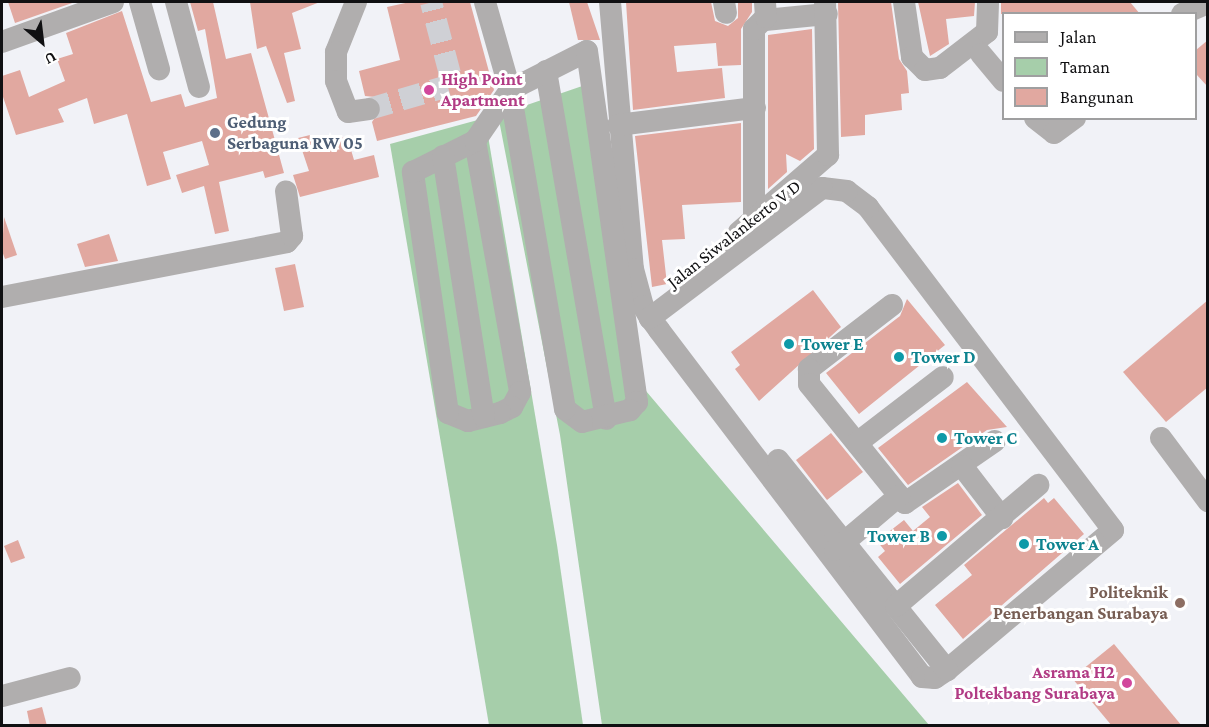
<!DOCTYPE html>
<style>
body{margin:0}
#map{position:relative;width:1209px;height:727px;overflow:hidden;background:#f1f2f7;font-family:"Crimson Pro",serif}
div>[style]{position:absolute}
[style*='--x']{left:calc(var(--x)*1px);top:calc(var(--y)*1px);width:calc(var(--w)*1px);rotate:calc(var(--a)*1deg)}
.green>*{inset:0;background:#a6ceaa}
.building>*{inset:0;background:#e1a8a0}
.minor-tunnel>*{height:22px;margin-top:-11px;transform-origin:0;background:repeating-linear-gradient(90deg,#cfd0d5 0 22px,transparent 0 33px)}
.minor>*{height:22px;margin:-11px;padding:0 11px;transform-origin:11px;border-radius:11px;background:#b0aeae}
.dots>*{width:16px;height:16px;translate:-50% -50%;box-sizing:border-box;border:3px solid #fff;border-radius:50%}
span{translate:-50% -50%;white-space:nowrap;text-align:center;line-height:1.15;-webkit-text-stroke:6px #fff;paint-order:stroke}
.hotel-label{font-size:18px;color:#b23c85;font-weight:700}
.left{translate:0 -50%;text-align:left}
.right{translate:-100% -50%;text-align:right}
.service-label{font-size:18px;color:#4e5e75;font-weight:700}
.street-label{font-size:18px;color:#101012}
.culture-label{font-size:18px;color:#0d838f;font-weight:700}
.education-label{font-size:18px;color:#785e54;font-weight:700}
.frame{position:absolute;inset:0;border:3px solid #101012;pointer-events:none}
.legend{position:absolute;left:1002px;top:12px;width:195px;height:108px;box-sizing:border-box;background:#fff;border:2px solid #9f9fa0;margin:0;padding:8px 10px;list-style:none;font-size:18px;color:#101012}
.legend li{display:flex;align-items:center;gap:12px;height:30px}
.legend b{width:30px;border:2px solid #9f9fa0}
.north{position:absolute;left:12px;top:12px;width:60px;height:60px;-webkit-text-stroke:4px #fff;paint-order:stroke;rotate:152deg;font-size:16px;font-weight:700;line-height:24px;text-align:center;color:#101012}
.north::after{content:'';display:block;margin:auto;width:21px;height:27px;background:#101012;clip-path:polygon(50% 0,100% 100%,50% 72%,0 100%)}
</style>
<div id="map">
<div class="green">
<div style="clip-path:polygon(591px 83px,646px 391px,929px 725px,602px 725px,560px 435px,498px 115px)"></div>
<div style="clip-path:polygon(485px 118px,557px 545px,583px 725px,489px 725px,390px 144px)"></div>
</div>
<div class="building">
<div style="clip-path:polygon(8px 2px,75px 2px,15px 23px)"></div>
<div style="clip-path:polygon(190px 2px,213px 2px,226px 59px,251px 53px,284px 173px,265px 178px,263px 171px,219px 182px,229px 231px,215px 234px,204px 186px,182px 193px,176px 175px,209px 165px,202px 141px,163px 152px,171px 179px,147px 186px,127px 114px,94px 124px,87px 98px,58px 109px,64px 122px,16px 135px,2px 94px,2px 76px,20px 70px,29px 97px,65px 81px,57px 59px,73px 54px,66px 33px,122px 11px,151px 102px,181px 94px,185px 107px,217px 98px,205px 29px,198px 31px)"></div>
<div style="clip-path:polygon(250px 2px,320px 2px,292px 13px,301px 49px,284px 53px,295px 101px,287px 103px,266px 46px,257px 49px)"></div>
<div style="clip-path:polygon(410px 2px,470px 2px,494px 90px,476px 116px,377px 141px,372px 122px,382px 107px,375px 97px,365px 96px,359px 71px,400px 60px,387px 7px)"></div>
<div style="clip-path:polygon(569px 2px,587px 2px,600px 40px,578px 40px)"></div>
<div style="clip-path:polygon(626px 2px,711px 2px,715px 21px,728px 26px,738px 18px,738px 2px,752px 2px,752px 12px,741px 29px,741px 65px,718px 66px,716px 43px,674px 46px,677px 72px,722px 68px,725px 98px,633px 110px)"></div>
<div style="clip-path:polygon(838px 2px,891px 2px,899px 59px,907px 71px,909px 93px,901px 94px,902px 110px,865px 115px,865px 135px,841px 137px)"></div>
<div style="clip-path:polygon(918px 2px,975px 2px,974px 16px,946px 19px,949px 44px,930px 56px)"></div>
<div style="clip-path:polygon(1001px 2px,1130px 2px,1140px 14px,1001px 14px)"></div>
<div style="clip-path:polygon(812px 29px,814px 149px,800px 161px,786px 154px,787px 172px,768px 189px,768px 35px)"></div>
<div style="clip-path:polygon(1208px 40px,1208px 87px,1196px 74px,1196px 50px)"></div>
<div style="clip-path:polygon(741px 123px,741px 202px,682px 205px,685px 239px,662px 240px,667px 284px,652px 287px,635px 136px)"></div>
<div style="clip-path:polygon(310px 135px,314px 147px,347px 136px,354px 160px,374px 155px,379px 177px,300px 197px,293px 175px,309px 171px,298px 138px)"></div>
<div style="clip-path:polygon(4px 217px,17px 255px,5px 259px,2px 251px)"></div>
<div style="clip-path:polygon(109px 234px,118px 261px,85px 267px,77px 244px)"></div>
<div style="clip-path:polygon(295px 264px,304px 307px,284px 311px,275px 268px)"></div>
<div style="clip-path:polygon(813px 290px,841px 327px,759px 401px,735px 369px,740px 365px,731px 352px)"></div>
<div style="clip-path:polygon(907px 299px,945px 345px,859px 414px,826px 373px,900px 316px)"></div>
<div style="clip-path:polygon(1208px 300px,1208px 387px,1166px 422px,1123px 372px)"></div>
<div style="clip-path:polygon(967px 382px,1007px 427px,987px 430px,908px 485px,878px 448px)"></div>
<div style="clip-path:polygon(831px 433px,863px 472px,827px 500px,796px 460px)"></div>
<div style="clip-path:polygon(958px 483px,982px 515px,900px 584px,878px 557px,885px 551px,877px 541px,904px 520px,913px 531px,930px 517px,922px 507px)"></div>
<div style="clip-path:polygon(1044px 498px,1048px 503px,1054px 498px,1084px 534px,963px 639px,935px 605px,972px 575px,964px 565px)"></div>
<div style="clip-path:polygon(18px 540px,25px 558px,11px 563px,4px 546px)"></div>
<div style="clip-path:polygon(1114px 644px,1182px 726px,1112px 726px,1072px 678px)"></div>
<div style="clip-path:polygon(42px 707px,47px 726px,30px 726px,27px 711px)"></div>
</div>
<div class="minor-tunnel">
<div style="--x:369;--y:109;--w:82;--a:-16.2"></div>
<div style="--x:448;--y:86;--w:12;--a:-81"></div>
<div style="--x:450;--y:74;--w:74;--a:-104.8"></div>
</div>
<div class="minor">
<div style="--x:140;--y:2;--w:70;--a:74.2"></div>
<div style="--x:176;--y:2;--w:88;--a:74.9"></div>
<div style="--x:356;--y:2;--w:54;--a:111.8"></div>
<div style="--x:336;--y:52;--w:29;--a:90"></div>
<div style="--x:336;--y:81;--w:33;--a:69"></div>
<div style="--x:348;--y:112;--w:21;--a:-8"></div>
<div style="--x:610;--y:2;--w:268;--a:85.1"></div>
<div style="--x:633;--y:269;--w:38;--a:75"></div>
<div style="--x:643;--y:306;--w:14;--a:60"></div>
<div style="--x:650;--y:318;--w:15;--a:53"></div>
<div style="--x:659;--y:330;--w:435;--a:52.8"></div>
<div style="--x:922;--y:677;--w:13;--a:4"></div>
<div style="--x:935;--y:678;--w:14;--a:-34"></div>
<div style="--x:947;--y:670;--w:217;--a:-40.1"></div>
<div style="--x:1113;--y:530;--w:405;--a:-127.2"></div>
<div style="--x:868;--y:207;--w:26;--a:-143"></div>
<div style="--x:847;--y:191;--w:25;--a:-173"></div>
<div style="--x:822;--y:188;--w:216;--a:142.9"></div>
<div style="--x:724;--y:2;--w:11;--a:80"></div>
<div style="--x:904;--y:2;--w:56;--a:81.7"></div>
<div style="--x:912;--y:57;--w:18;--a:45"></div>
<div style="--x:925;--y:70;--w:15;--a:-8"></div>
<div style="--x:940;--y:68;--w:59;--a:-37.5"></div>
<div style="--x:987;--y:32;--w:30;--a:-88"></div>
<div style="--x:1182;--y:14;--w:28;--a:-23"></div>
<div style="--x:765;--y:20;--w:62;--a:-5.5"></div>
<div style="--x:2;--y:42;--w:118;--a:-19.8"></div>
<div style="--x:981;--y:54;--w:35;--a:50"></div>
<div style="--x:546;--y:71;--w:353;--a:80.2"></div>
<div style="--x:1035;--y:118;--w:24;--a:38"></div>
<div style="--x:1054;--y:133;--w:26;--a:-36"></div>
<div style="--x:618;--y:125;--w:138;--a:-7.1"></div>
<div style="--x:475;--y:141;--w:255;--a:79.8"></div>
<div style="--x:520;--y:392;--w:17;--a:118"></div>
<div style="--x:512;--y:407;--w:13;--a:153"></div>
<div style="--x:500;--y:413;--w:33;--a:166"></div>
<div style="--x:468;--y:421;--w:22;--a:-158"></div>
<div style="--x:448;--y:413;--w:244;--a:-98.3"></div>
<div style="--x:413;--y:172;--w:69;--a:-26.6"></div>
<div style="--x:475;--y:141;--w:62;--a:-55.5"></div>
<div style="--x:510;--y:90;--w:86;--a:-26.9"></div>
<div style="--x:587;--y:51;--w:355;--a:81.9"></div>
<div style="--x:637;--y:402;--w:11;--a:131"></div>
<div style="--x:630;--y:410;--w:49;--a:166"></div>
<div style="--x:582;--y:422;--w:21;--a:-143"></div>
<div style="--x:565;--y:409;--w:324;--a:-99.8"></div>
<div style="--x:510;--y:90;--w:91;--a:-105.9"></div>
<div style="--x:443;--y:156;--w:264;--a:81.1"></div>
<div style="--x:754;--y:221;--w:192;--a:-90"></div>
<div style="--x:754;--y:29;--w:17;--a:-45"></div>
<div style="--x:766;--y:17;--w:15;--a:-94"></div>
<div style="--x:739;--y:232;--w:118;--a:-40.9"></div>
<div style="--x:828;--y:155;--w:153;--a:-91.1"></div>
<div style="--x:2;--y:297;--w:290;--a:-10.9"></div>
<div style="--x:287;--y:242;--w:8;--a:-50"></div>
<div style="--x:292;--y:236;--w:45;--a:-97.6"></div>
<div style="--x:892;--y:305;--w:105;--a:142.4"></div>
<div style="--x:809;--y:369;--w:15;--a:90"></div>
<div style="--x:809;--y:384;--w:153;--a:51.1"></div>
<div style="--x:905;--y:503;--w:109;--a:-34.6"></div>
<div style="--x:1161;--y:438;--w:79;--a:53.3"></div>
<div style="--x:857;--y:443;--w:108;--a:-37.5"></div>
<div style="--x:778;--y:460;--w:270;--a:51.2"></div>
<div style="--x:962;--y:466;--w:66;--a:52.4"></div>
<div style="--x:835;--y:550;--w:84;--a:-40.2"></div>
<div style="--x:896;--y:606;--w:187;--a:-40.4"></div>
<div style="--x:2;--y:696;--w:70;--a:-14.8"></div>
</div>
<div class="dots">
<div style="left:429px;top:90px;background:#d1479c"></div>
<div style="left:215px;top:133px;background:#5c6f8a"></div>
<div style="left:789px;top:344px;background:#0f9aa8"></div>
<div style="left:899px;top:357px;background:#0f9aa8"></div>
<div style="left:942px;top:438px;background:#0f9aa8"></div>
<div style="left:942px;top:536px;background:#0f9aa8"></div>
<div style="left:1024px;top:544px;background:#0f9aa8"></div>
<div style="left:1180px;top:603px;background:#8d6e63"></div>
<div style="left:1127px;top:683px;background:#d1479c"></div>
</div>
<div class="hotel-label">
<span class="left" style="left:441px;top:90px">High Point<br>Apartment</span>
<span class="right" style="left:1115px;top:683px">Asrama H2<br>Poltekbang Surabaya</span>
</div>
<div class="service-label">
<span class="left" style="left:227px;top:133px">Gedung<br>Serbaguna RW 05</span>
</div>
<div class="street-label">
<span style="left:734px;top:234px;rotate:-38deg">Jalan Siwalankerto V D</span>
</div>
<div class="culture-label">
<span class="left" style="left:801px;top:344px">Tower E</span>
<span class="left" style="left:911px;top:357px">Tower D</span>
<span class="left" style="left:954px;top:438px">Tower C</span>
<span class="right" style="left:930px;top:536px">Tower B</span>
<span class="left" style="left:1036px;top:544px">Tower A</span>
</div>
<div class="education-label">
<span class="right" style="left:1168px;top:603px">Politeknik<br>Penerbangan Surabaya</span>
</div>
<div class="frame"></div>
<ul class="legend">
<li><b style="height:8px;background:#b0aeae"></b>Jalan</li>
<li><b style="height:16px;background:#a6ceaa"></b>Taman</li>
<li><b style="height:16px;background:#e1a8a0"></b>Bangunan</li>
</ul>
<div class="north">U</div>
</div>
